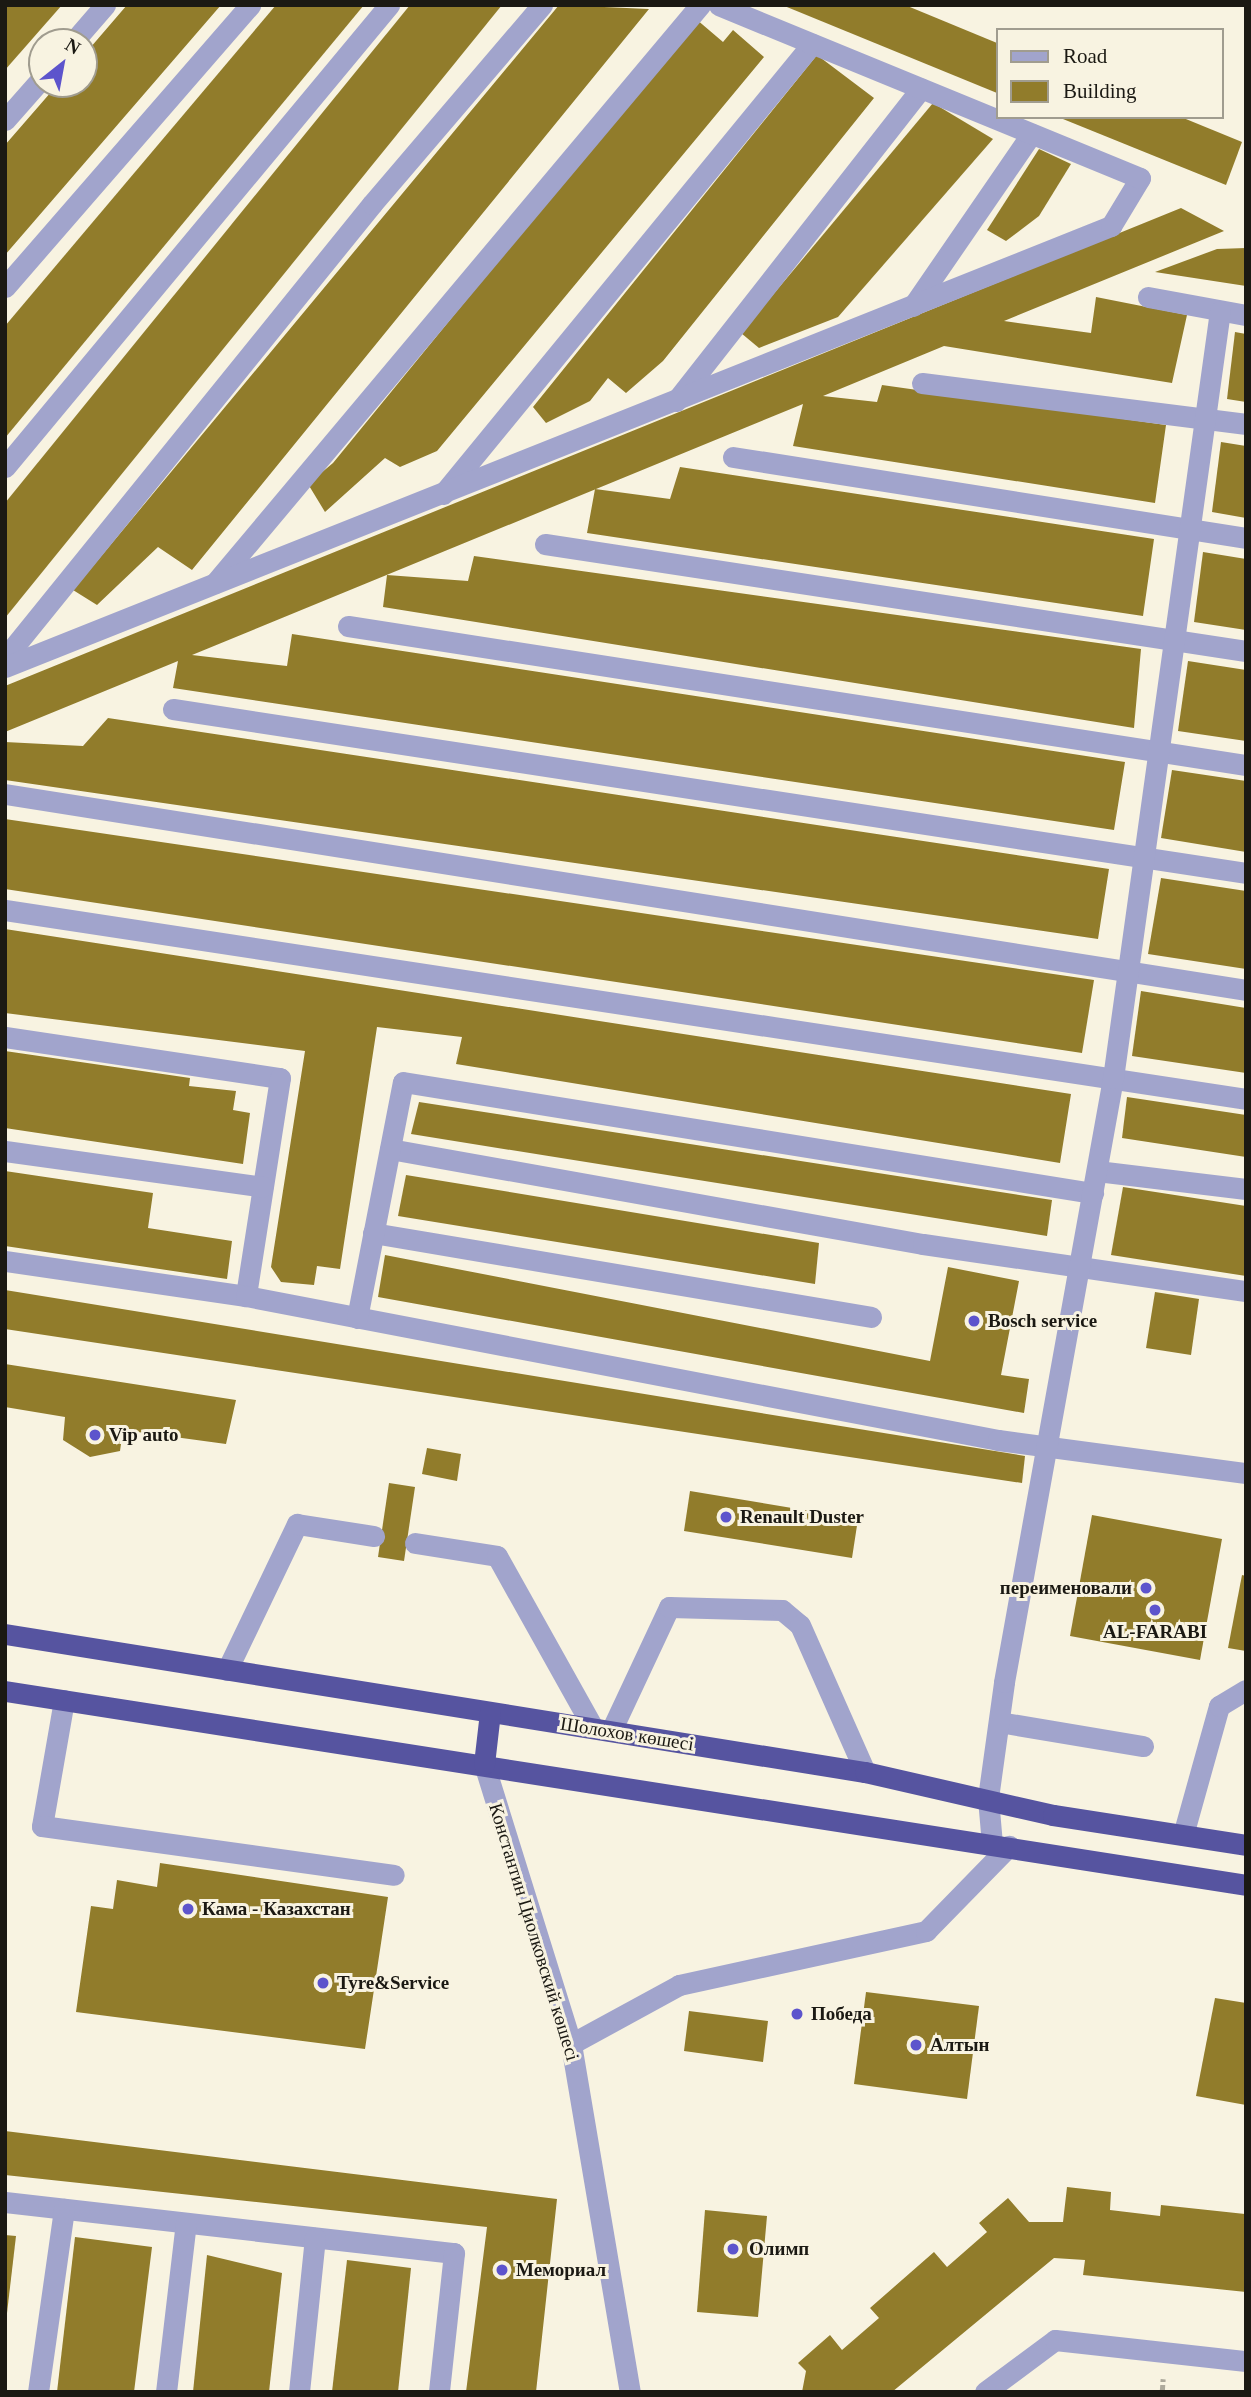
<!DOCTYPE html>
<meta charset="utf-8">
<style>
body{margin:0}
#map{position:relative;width:1251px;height:2397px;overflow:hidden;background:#f8f3e1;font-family:Georgia,serif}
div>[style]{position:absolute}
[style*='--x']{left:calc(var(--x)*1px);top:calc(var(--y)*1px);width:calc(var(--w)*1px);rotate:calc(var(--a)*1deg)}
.building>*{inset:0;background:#917c2b}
.path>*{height:4.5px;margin-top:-2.25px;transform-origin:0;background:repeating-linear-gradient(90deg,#ada99b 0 7px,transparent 0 10.5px)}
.service>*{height:21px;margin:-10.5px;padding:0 10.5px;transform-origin:10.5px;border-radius:10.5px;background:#a1a4cc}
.tertiary>*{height:21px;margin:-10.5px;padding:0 10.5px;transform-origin:10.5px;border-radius:10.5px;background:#a1a4cc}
.trunk>*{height:21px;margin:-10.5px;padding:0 10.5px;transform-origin:10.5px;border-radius:10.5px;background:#5654a0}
.dots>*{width:19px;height:19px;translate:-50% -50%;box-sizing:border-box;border:4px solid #f8f3e1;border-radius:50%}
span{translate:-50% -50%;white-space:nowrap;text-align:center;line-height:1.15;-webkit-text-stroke:6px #f8f3e1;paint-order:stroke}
.poi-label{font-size:19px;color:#1b1913;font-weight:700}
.left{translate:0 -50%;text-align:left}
.right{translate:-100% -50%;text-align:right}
.street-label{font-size:19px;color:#1b1913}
.frame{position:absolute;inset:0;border:7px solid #1b1913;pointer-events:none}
.legend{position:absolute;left:996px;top:28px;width:228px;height:91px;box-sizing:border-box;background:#f8f3e1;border:2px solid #a09c8f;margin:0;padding:9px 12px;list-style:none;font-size:21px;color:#1b1913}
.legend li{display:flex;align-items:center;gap:14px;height:35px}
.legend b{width:35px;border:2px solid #a09c8f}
.north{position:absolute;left:28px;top:28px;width:70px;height:70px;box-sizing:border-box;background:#f8f3e1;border:2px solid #a09c8f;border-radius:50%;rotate:31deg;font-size:19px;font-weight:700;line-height:28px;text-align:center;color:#1b1913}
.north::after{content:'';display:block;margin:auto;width:24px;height:32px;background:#5d54cc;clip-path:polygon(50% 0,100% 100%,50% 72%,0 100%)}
</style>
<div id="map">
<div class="building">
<div style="clip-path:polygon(5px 5px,62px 5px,5px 70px)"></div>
<div style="clip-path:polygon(127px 5px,221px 5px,5px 255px,5px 145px,58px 84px,84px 84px,84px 55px)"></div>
<div style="clip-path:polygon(276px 5px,364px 5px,5px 438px,5px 326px)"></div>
<div style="clip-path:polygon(410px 5px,502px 5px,5px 618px,5px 503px)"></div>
<div style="clip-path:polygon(559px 5px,649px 9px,192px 570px,158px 547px,97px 605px,73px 590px)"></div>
<div style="clip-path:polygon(782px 5px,905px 5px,997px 43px,997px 93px)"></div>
<div style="clip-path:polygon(696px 19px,723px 42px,733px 30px,764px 57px,437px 451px,400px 467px,385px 458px,325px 512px,308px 484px,333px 463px)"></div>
<div style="clip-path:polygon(817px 55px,874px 98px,663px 361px,626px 393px,608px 378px,590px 401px,546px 423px,533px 407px)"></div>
<div style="clip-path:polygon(933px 103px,993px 139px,838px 317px,759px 348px,741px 333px)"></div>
<div style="clip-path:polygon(1058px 117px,1181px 117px,1242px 142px,1226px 185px)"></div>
<div style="clip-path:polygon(1039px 149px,1071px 164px,1039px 216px,1006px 241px,987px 230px)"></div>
<div style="clip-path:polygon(1181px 208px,1224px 231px,1004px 321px,1091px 333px,1096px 297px,1187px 315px,1172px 383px,944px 346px,823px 396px,877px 402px,882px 385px,1166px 425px,1155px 503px,793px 446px,803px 404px,192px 655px,287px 666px,292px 634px,1125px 762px,1114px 830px,173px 688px,178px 661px,5px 732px,5px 686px)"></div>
<div style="clip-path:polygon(1246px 248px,1246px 286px,1155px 272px,1217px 249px)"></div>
<div style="clip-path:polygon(1235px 332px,1246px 334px,1246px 402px,1227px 399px)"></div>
<div style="clip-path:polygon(1221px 442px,1246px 446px,1246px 518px,1212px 512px)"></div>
<div style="clip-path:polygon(680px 467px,1154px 539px,1143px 616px,587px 533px,595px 489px,670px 499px)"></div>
<div style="clip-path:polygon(1203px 552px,1246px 559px,1246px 630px,1194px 622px)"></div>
<div style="clip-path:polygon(474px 556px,1141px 649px,1134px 728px,383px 607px,387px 575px,468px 581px)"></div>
<div style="clip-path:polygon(1188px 661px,1246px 670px,1246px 741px,1178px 731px)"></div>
<div style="clip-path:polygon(108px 718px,1109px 869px,1098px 939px,5px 780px,5px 742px,83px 746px)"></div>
<div style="clip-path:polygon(1172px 770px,1246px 781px,1246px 852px,1161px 838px)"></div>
<div style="clip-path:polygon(5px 819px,1094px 980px,1082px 1053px,5px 889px)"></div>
<div style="clip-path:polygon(1161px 878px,1246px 891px,1246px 969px,1148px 954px)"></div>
<div style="clip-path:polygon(5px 929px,1071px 1094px,1060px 1163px,456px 1064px,462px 1037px,377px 1027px,340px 1269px,317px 1266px,314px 1285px,281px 1282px,271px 1267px,305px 1051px,5px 1013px)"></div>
<div style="clip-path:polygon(1141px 991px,1246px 1008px,1246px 1073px,1132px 1056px)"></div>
<div style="clip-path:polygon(5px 1051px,190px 1078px,189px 1086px,236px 1091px,233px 1110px,250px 1113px,243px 1164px,5px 1128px)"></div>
<div style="clip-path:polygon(1127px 1097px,1246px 1115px,1246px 1157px,1122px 1138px)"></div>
<div style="clip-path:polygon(419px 1102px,1052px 1200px,1047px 1236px,411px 1134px)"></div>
<div style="clip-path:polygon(5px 1171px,153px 1193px,148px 1228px,232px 1241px,227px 1279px,5px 1246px)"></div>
<div style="clip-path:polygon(406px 1175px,819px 1243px,815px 1284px,398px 1216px)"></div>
<div style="clip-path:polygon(1123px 1187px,1246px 1206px,1246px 1276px,1111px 1255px)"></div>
<div style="clip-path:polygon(385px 1255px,930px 1361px,948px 1267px,1019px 1281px,1001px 1375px,1029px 1379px,1024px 1413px,378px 1297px)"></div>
<div style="clip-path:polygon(5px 1290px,1025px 1456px,1022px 1483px,5px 1329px)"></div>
<div style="clip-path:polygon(1155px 1292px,1199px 1299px,1191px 1355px,1146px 1348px)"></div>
<div style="clip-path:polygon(5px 1364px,236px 1400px,226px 1444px,123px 1430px,120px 1451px,90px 1457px,63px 1440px,65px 1417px,5px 1407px)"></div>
<div style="clip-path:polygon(427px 1448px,461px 1454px,457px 1481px,422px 1474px)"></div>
<div style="clip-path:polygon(389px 1483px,415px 1487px,404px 1561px,378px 1557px)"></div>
<div style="clip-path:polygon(690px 1491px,858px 1519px,852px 1558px,684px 1531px)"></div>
<div style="clip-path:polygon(1092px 1515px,1222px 1539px,1200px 1660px,1070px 1636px)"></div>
<div style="clip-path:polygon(1242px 1575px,1246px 1576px,1246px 1651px,1228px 1648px)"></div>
<div style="clip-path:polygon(160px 1863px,388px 1897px,365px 2049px,76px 2012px,91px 1906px,113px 1909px,117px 1880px,157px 1887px)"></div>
<div style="clip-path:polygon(866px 1992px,979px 2006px,967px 2099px,854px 2084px)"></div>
<div style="clip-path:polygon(1215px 1998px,1246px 2003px,1246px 2105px,1196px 2096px)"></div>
<div style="clip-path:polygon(689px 2011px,768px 2021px,763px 2062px,684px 2051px)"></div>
<div style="clip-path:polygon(5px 2131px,557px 2199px,536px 2392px,466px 2392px,487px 2227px,5px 2175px)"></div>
<div style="clip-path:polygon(1067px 2187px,1111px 2192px,1110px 2210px,1160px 2216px,1161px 2205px,1245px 2214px,1246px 2292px,1083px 2275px,1085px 2260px,1054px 2258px,892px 2392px,802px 2392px,806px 2371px,798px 2363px,830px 2335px,842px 2350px,879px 2318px,870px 2308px,934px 2252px,947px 2267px,987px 2232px,979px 2223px,1008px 2198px,1029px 2222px,1063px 2222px)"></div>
<div style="clip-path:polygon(705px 2210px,767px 2216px,758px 2317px,697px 2312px)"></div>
<div style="clip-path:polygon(5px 2235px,16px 2236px,7px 2313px,5px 2313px)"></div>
<div style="clip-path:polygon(75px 2237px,152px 2247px,134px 2392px,57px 2392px)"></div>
<div style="clip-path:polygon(207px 2255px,282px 2273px,269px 2392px,193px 2392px)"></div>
<div style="clip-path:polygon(347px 2260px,411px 2268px,398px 2392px,332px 2392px)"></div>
</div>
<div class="path">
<div style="--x:1162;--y:2392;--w:13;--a:-86"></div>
</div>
<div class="service">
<div style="--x:73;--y:42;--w:49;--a:-49.1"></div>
<div style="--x:5;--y:120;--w:56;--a:-48.6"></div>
<div style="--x:5;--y:287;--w:374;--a:-49"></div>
<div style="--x:1148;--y:297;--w:100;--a:10.4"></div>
<div style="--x:913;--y:306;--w:209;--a:-55.5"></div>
<div style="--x:922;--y:383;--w:327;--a:7.2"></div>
<div style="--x:676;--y:401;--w:397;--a:-51.9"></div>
<div style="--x:733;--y:457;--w:519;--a:8.97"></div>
<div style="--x:5;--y:467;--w:601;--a:-50.27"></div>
<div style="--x:443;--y:494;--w:582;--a:-50.65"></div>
<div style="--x:545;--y:544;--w:709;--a:8.68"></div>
<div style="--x:215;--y:583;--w:755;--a:-50"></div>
<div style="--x:348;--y:626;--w:909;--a:8.8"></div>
<div style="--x:5;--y:658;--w:584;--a:-51.05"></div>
<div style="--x:372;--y:204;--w:262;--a:-49.5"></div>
<div style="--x:5;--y:667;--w:1191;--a:-21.74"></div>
<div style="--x:1111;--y:226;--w:56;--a:-58.9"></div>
<div style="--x:1140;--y:178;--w:455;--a:-157.7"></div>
<div style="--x:173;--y:709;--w:1085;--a:8.69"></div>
<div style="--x:5;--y:794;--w:1256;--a:8.97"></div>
<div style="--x:5;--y:910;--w:1255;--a:8.66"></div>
<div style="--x:5;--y:1037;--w:278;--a:8.5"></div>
<div style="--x:280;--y:1078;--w:221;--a:98.9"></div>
<div style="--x:246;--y:1296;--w:244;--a:-171.7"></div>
<div style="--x:390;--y:1149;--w:541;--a:10.11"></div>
<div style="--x:923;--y:1244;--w:326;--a:8.3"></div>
<div style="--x:5;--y:1151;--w:260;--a:7.9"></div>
<div style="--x:1097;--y:1171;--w:150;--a:6.9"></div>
<div style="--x:373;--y:1233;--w:505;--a:9.57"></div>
<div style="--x:246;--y:1296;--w:766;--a:10.84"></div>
<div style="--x:998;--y:1440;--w:250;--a:7.6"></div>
<div style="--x:357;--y:1318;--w:240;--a:-79"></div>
<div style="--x:403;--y:1082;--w:699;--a:9.14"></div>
<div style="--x:415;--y:1543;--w:83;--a:9"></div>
<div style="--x:497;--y:1556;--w:197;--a:60.8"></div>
<div style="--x:227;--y:1670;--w:162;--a:-64.4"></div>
<div style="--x:297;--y:1524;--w:78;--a:8.9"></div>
<div style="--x:64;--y:1700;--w:128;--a:99.9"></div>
<div style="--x:42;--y:1826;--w:355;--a:7.9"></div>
<div style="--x:999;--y:1722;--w:146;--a:9.5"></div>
<div style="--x:611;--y:1731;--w:137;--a:-64.9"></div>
<div style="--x:669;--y:1607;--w:113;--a:1.5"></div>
<div style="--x:782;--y:1610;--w:23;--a:40"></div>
<div style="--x:800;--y:1625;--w:161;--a:66.1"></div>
<div style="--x:1183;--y:1835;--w:134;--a:-74.4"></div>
<div style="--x:1219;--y:1706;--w:31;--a:-31"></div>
<div style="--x:992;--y:1844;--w:46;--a:-95"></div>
<div style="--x:988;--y:1798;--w:117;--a:-82.1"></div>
<div style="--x:1004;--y:1682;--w:614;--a:-79.77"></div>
<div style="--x:1113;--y:1078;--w:774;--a:-82.06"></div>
<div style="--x:571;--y:2044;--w:123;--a:-28.6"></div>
<div style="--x:679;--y:1985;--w:253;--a:-12.3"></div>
<div style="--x:926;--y:1931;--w:119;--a:-45.7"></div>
<div style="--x:5;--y:2202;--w:452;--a:6.5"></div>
<div style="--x:454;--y:2253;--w:140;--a:96.2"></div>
<div style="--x:38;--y:2392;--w:185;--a:-81.9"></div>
<div style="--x:166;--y:2392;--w:170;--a:-83.3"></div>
<div style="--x:299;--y:2392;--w:155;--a:-84.1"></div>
<div style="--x:985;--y:2392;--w:87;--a:-36.6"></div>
<div style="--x:1055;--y:2340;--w:192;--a:6.3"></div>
</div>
<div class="tertiary">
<div style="--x:484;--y:1764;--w:293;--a:72.7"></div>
<div style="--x:571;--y:2044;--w:353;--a:80.4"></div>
</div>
<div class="trunk">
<div style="--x:5;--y:1634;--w:871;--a:9.12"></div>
<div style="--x:865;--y:1772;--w:193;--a:12.9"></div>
<div style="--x:1053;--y:1815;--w:195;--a:8.8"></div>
<div style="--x:5;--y:1691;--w:1256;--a:8.88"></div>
<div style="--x:484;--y:1764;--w:52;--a:-83.4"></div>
</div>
<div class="dots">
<div style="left:974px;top:1321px;background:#5d54cc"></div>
<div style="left:95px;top:1435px;background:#5d54cc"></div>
<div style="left:726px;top:1517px;background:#5d54cc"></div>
<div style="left:1146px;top:1588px;background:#5d54cc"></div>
<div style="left:1155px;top:1610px;background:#5d54cc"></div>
<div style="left:188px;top:1909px;background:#5d54cc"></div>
<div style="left:323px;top:1983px;background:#5d54cc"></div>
<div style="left:797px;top:2014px;background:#5d54cc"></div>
<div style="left:916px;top:2045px;background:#5d54cc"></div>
<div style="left:733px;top:2249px;background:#5d54cc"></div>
<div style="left:502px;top:2270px;background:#5d54cc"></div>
</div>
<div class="poi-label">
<span class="left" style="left:988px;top:1321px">Bosch service</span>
<span class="left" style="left:109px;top:1435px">Vip auto</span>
<span class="left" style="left:740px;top:1517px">Renault Duster</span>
<span class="right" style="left:1132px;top:1588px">переименовали</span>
<span style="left:1155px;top:1632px">AL-FARABI</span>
<span class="left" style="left:202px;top:1909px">Кама - Казахстан</span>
<span class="left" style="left:337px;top:1983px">Tyre&amp;Service</span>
<span class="left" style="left:811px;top:2014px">Победа</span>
<span class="left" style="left:930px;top:2045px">Алтын</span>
<span class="left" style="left:749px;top:2249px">Олимп</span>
<span class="left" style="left:516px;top:2270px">Мемориал</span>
</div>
<div class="street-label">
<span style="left:627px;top:1734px;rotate:9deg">Шолохов көшесі</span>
<span style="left:534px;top:1932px;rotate:73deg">Константин Циолковский көшесі</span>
</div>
<div class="frame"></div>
<ul class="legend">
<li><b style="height:9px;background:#a1a4cc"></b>Road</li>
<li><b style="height:19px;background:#917c2b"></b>Building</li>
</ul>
<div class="north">N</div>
</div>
